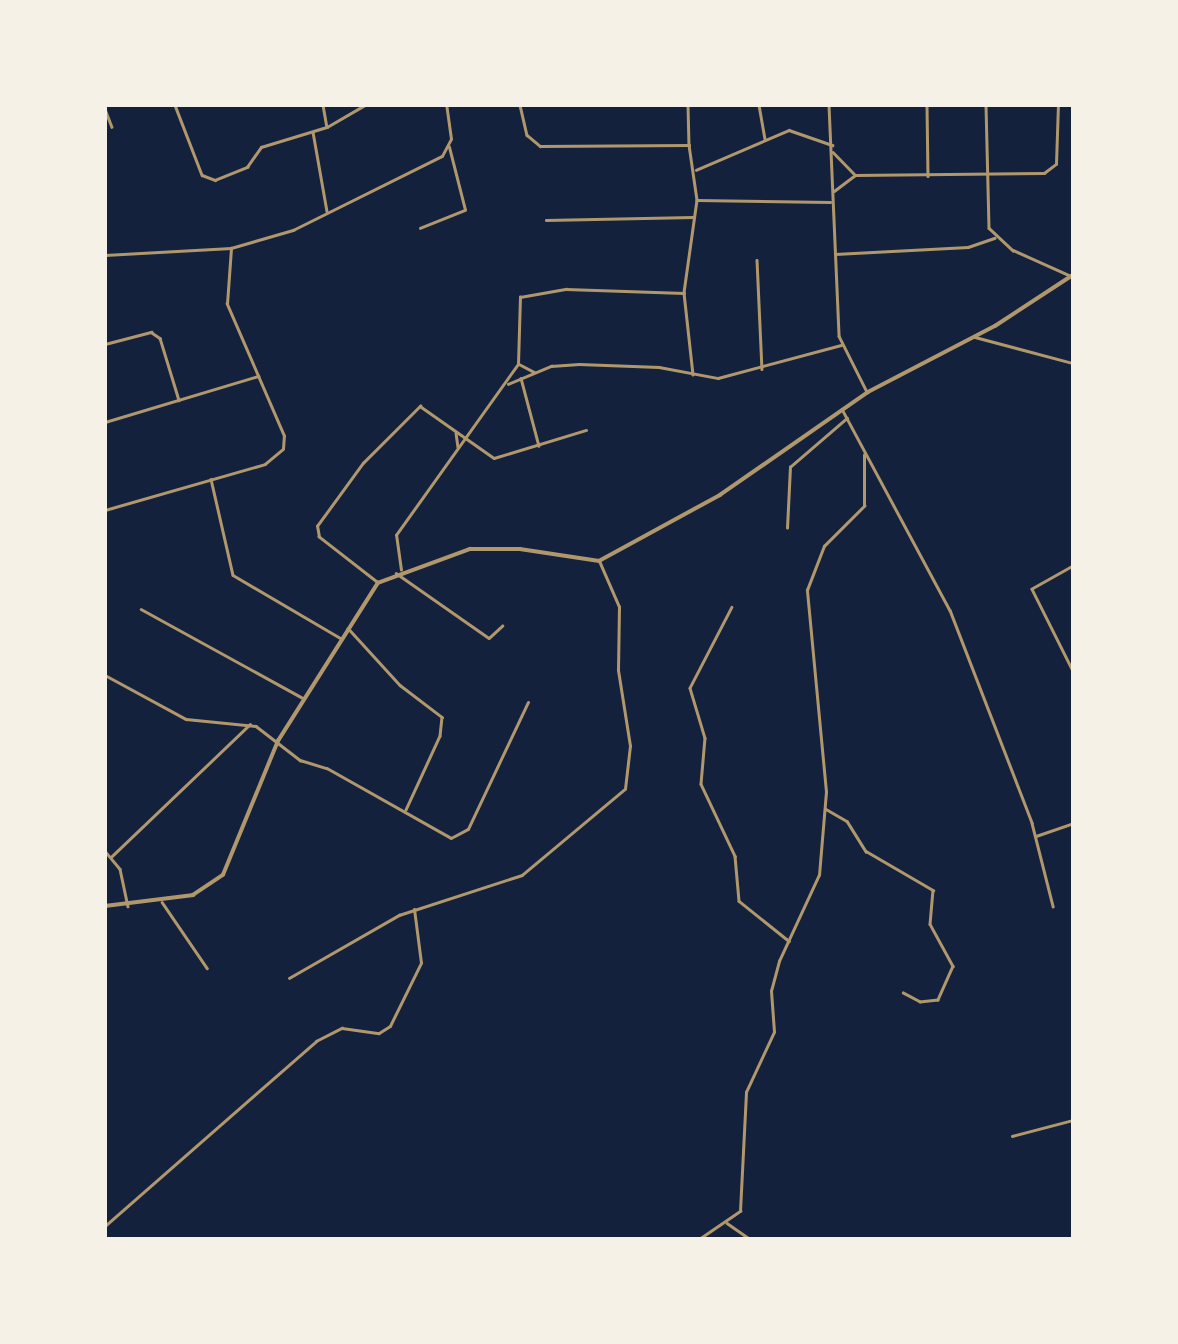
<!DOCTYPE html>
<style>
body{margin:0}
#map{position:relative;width:1178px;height:1344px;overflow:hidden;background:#14213d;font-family:Overpass,sans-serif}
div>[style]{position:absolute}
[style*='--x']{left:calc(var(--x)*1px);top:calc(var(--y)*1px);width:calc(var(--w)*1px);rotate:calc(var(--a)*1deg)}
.minor>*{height:2.5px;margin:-1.25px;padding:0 1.25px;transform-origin:1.25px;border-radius:1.25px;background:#b1986c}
.tertiary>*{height:3.5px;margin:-1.75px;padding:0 1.75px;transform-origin:1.75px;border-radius:1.75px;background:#b1986c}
span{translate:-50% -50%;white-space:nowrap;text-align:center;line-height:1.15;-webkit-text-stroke:7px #f6f1e7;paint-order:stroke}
.frame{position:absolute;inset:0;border:107px solid #f6f1e7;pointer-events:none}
</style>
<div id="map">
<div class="minor">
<div style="--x:175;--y:105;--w:75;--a:68.9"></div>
<div style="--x:202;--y:175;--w:14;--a:21"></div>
<div style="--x:215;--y:180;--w:35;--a:-22"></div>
<div style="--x:247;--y:167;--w:24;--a:-55"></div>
<div style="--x:261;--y:147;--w:69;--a:-16.9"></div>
<div style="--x:327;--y:127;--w:44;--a:-30.1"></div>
<div style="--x:323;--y:105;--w:22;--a:80"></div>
<div style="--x:520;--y:105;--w:31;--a:77"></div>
<div style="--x:527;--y:135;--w:17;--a:40"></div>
<div style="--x:540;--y:146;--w:149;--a:-0.4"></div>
<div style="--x:689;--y:145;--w:56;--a:81.7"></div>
<div style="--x:697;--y:200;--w:94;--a:98"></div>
<div style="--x:684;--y:293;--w:82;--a:83.7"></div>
<div style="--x:688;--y:105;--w:40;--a:88.6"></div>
<div style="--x:759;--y:105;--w:34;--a:80"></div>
<div style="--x:829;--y:105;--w:231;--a:87.5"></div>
<div style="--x:839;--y:336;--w:63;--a:63.4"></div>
<div style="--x:927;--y:105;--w:71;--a:89.2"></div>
<div style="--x:986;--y:105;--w:123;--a:88.6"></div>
<div style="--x:989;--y:228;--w:33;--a:43"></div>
<div style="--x:1013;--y:250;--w:64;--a:24.1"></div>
<div style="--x:105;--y:109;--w:19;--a:69"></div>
<div style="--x:313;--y:132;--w:80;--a:80"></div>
<div style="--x:833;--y:152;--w:32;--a:46"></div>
<div style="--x:696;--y:170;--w:101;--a:-23.3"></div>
<div style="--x:789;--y:130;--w:46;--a:19.2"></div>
<div style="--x:834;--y:191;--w:26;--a:-37"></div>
<div style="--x:855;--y:175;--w:189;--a:-0.6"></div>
<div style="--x:1044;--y:173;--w:15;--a:-37"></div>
<div style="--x:1056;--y:164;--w:59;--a:-88.1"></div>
<div style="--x:697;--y:200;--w:133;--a:0.9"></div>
<div style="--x:546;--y:220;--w:147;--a:-1.2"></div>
<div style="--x:420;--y:228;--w:48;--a:-21.8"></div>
<div style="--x:465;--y:210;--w:65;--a:-104.3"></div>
<div style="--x:835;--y:254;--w:133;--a:-3"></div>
<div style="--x:968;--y:247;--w:28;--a:-19"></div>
<div style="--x:105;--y:255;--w:126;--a:-3.2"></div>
<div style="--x:231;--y:248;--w:65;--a:-16.2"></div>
<div style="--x:293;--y:230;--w:166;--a:-26.4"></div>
<div style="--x:442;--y:156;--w:19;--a:-62"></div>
<div style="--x:451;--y:139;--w:34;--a:-98"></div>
<div style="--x:757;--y:260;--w:109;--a:87.4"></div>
<div style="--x:975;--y:337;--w:101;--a:14.9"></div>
<div style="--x:105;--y:344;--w:48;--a:-14.6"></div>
<div style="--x:151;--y:332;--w:11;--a:34"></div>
<div style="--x:160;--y:338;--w:65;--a:73"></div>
<div style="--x:519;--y:364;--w:17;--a:28"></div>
<div style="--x:521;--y:378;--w:70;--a:75.2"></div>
<div style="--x:508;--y:384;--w:47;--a:-22.7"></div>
<div style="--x:551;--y:366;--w:28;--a:-4"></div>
<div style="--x:579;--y:364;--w:80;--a:2.1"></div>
<div style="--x:659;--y:367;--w:60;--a:10.6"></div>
<div style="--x:718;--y:378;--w:127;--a:-15"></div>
<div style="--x:842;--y:409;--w:228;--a:61.8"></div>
<div style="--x:950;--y:610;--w:228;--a:68.9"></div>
<div style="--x:1032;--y:823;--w:86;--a:75.8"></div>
<div style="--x:105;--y:422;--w:160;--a:-16.7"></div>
<div style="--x:456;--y:433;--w:14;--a:82"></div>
<div style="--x:211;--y:479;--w:98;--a:77.1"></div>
<div style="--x:233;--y:575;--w:126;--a:30.4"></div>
<div style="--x:105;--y:510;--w:166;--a:-16"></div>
<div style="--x:265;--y:464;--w:23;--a:-40"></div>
<div style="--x:283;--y:449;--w:13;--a:-86"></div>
<div style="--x:284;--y:436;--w:144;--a:-113.4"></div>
<div style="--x:227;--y:304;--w:56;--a:-85.9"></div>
<div style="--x:787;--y:528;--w:61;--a:-87.2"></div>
<div style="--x:790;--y:467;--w:75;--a:-40.7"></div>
<div style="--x:1073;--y:566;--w:47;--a:150.7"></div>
<div style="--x:1032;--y:589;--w:92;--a:63.4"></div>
<div style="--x:401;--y:570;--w:35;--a:-98"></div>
<div style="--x:396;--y:535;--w:210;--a:-54.5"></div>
<div style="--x:518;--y:364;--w:67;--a:-88.3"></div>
<div style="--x:520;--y:297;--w:47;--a:-9.9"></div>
<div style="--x:566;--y:289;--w:118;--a:1.9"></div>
<div style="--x:396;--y:573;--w:113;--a:35"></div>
<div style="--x:489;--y:638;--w:18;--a:-43"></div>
<div style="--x:378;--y:583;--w:75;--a:-142.1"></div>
<div style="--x:319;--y:537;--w:11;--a:-100"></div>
<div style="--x:317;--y:526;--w:78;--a:-53.9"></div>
<div style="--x:363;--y:463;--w:81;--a:-45"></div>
<div style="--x:420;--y:406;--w:90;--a:35.1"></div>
<div style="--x:494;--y:458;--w:96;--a:-16.9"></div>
<div style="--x:732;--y:607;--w:91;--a:117.4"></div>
<div style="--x:690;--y:688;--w:52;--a:73.3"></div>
<div style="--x:705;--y:738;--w:46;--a:95"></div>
<div style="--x:701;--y:784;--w:80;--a:64.7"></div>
<div style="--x:735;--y:856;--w:45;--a:84.9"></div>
<div style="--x:739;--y:901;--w:64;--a:38.7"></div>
<div style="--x:141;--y:609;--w:185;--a:28.8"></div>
<div style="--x:348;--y:628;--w:77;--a:47.6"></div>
<div style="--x:400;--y:685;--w:53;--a:37.3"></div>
<div style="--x:442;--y:717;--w:19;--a:96"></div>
<div style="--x:440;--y:736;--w:81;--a:114.7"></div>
<div style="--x:105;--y:675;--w:92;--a:28.5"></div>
<div style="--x:186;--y:719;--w:70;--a:5.7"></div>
<div style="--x:256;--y:726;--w:56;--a:37.7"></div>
<div style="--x:300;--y:760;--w:28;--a:17"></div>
<div style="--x:327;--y:768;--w:142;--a:29.4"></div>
<div style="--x:451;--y:838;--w:19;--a:-28"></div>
<div style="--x:468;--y:829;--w:140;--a:-64.7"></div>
<div style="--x:826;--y:809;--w:24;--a:30"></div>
<div style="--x:847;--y:821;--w:36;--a:58"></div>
<div style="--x:866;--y:851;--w:78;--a:30.2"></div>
<div style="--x:933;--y:890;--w:34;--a:95"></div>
<div style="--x:930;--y:924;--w:48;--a:61.3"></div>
<div style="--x:953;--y:966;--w:37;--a:114"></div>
<div style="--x:938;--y:1000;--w:18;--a:174"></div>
<div style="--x:920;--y:1002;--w:19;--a:-152"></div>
<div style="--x:1036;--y:836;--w:39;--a:-19"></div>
<div style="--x:105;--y:851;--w:23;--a:50"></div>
<div style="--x:120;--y:869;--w:38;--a:78"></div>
<div style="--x:111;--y:857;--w:192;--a:-43.7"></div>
<div style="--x:162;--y:902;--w:80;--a:55.7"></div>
<div style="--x:289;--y:978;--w:127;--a:-29.8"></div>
<div style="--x:399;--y:915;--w:129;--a:-18"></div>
<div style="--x:522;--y:875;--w:134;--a:-39.9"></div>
<div style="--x:625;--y:789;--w:43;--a:-83.4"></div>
<div style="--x:630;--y:746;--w:77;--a:-99"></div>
<div style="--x:618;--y:670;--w:63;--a:-89.1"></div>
<div style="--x:619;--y:607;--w:50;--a:-113.5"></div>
<div style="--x:1012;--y:1136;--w:63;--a:-14.7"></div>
<div style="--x:727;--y:1223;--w:28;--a:35"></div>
<div style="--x:105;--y:1226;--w:281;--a:-41.2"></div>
<div style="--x:316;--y:1041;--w:29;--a:-27"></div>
<div style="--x:342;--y:1028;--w:37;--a:8"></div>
<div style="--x:379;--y:1033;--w:13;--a:-32"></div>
<div style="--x:390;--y:1026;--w:70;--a:-63.8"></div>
<div style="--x:421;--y:963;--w:54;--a:-97.4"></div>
<div style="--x:699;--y:1239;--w:50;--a:-34.3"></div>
<div style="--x:740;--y:1211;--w:119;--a:-87.1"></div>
<div style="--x:746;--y:1092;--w:66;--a:-65"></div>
<div style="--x:774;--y:1032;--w:41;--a:-94.2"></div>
<div style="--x:771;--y:991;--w:31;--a:-75"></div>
<div style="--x:779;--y:961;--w:95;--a:-65.1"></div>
<div style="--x:819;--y:875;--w:83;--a:-85.2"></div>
<div style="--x:826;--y:792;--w:203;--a:-95.4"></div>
<div style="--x:807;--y:590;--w:47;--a:-68.9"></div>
<div style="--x:824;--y:546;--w:57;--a:-45"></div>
<div style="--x:864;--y:506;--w:51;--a:-90"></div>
</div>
<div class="tertiary">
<div style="--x:105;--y:906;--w:89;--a:-7.1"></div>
<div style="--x:193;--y:895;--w:36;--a:-34"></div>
<div style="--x:223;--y:875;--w:145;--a:-67.7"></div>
<div style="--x:278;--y:741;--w:187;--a:-57.7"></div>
<div style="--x:378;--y:583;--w:98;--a:-20.3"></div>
<div style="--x:470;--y:549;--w:50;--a:0"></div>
<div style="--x:520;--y:549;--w:80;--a:8.6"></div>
<div style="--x:599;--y:561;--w:138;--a:-28.6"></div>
<div style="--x:720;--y:495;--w:180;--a:-34.8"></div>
<div style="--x:868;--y:392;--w:143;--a:-27.5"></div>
<div style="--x:995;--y:326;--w:93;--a:-33.2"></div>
</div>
<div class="frame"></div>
</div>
